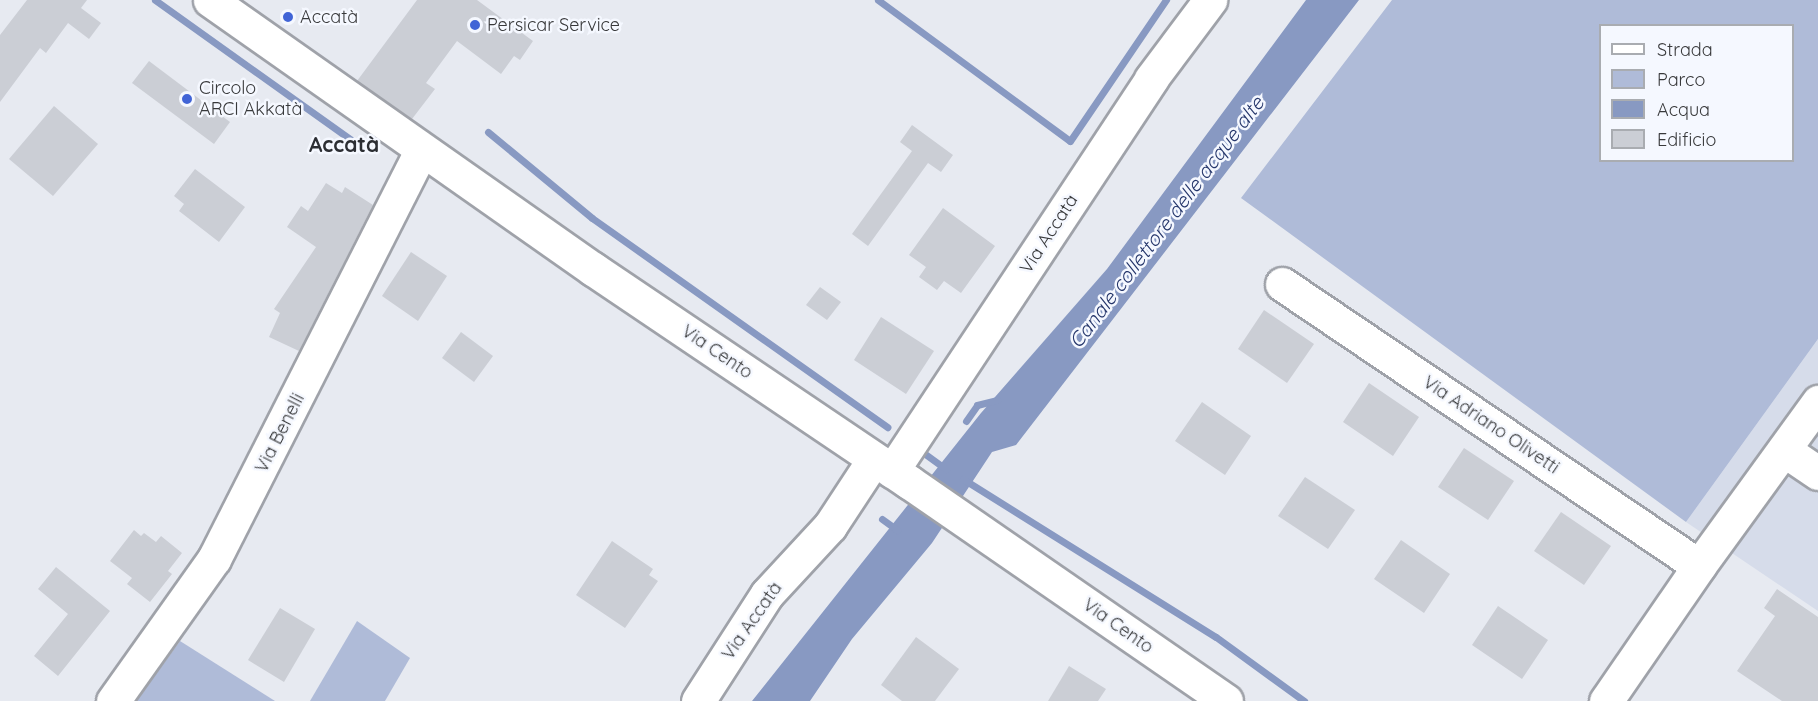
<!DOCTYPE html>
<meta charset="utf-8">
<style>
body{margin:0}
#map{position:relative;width:1818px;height:701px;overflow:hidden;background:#e7eaf1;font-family:Quicksand,sans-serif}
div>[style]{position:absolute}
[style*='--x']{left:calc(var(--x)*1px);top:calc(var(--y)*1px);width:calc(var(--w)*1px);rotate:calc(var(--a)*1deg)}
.built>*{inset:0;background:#d6dcea}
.green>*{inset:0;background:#afbbd8}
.water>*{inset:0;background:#8899c2}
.stream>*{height:7px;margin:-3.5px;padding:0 3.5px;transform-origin:3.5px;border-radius:3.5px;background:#8899c2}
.building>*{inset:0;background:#cbced5}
.roads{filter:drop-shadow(2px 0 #9fa2a9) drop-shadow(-2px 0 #9fa2a9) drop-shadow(0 2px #9fa2a9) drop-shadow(0 -2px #9fa2a9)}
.minor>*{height:33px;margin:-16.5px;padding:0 16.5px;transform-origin:16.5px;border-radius:16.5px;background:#fff}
.major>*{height:33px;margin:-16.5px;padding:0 16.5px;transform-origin:16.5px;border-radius:16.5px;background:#fff}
.dots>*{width:16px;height:16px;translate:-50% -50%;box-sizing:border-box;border:3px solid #f5f8ff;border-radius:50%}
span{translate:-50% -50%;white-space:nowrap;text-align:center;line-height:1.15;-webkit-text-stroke:5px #f5f8ff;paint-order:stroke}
.poi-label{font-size:18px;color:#38393b}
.left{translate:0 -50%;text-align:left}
.street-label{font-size:18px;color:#38393b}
.water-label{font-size:20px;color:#25366b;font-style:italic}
.quarter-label{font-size:21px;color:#2c2e33;font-weight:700}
.legend{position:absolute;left:1599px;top:24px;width:195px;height:138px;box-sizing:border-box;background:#f5f8ff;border:2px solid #a9acb1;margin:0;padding:8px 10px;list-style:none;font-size:18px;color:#38393b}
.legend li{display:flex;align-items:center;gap:12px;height:30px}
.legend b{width:30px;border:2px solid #a9acb1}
</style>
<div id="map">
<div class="built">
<div style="clip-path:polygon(1818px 339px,1818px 611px,1686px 522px)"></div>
</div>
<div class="green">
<div style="clip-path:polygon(evenodd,1392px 0,1818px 0,1818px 339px,1686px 522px,1241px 198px,1392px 0,1600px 26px,1792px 26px,1792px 160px,1600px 160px,1600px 26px)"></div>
<div style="clip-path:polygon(357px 621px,410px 658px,385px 701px,310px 701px)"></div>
<div style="clip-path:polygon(180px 641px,275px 701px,136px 701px)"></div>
</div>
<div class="water">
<div style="clip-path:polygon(1306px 0,1359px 0,1016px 445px,992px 452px,932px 543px,852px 639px,810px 701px,752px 701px,981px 413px,1107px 269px)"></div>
</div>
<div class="stream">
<div style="--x:155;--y:0;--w:241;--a:35.5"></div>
<div style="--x:878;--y:0;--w:238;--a:36.3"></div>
<div style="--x:1070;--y:141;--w:171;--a:-55.8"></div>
<div style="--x:488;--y:132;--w:135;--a:39.6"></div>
<div style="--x:592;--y:218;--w:362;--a:35.3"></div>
<div style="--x:966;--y:421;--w:19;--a:-55"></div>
<div style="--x:977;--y:405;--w:21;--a:-14"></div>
<div style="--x:921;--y:451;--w:31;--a:36"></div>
<div style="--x:963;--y:479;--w:298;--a:32"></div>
<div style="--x:1216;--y:637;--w:109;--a:36"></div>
<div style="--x:882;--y:519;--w:19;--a:36"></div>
</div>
<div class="building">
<div style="clip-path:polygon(27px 0,87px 0,81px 8px,101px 23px,89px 39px,68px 23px,46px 53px,40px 48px,0 102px,0 35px)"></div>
<div style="clip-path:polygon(417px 0,477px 0,533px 41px,520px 60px,514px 56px,501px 74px,457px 41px,426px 83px,435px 89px,412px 119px,357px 81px)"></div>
<div style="clip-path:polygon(149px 61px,230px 122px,214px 144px,132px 83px)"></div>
<div style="clip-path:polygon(54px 106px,98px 144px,53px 196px,9px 159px)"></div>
<div style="clip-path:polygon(912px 125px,953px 155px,941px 172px,928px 163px,868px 246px,852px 234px,912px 151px,900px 142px)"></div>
<div style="clip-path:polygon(195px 169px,245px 207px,219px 242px,179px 211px,184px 204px,174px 196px)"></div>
<div style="clip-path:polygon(326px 183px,342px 193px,345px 187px,373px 205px,299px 351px,269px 337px,280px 313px,274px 309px,316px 247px,287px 227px,301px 206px,308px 211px)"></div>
<div style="clip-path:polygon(943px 208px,995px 246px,961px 293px,944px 281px,937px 290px,919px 277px,926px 267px,909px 255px)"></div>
<div style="clip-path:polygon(411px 252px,447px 276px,418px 321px,382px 296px)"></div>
<div style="clip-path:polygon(820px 287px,841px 302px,827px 320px,806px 305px)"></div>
<div style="clip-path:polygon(1264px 310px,1314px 344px,1287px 383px,1238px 349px)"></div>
<div style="clip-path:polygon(881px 317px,934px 351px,906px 394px,854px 360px)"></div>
<div style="clip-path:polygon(461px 332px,493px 356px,474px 382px,442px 358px)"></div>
<div style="clip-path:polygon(1369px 383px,1419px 417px,1393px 456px,1343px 422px)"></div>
<div style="clip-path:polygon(1202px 402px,1251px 436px,1225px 475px,1175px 441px)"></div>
<div style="clip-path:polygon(1464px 448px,1514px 481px,1488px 520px,1438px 487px)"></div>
<div style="clip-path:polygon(1305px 477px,1355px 510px,1328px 549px,1278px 516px)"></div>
<div style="clip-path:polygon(1561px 512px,1611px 546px,1584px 585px,1534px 551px)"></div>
<div style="clip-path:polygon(134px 530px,141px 536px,144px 533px,156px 542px,161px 536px,182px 553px,168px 571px,172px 574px,150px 602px,127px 584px,132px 578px,110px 561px)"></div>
<div style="clip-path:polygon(1401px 540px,1450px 574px,1424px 613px,1374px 579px)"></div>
<div style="clip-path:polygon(612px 541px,653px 569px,649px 575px,658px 581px,625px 628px,576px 595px)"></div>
<div style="clip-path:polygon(56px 567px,110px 611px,58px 676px,34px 656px,68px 614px,38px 589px)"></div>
<div style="clip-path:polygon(1777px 589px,1818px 617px,1818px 701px,1782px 701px,1737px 671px,1775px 616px,1764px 608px)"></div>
<div style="clip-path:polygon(1498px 606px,1548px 640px,1522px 679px,1472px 645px)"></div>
<div style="clip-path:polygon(280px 608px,315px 629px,284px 682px,248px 660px)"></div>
<div style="clip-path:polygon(916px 637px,959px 669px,935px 701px,902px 701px,881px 685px)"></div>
<div style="clip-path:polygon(1069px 666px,1106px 689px,1098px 701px,1048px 701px)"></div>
</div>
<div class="roads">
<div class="minor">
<div style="--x:1282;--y:284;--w:503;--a:34.07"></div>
<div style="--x:1784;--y:450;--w:41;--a:34.1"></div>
<div style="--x:892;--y:471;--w:470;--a:-56.5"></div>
<div style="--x:1151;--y:79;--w:99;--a:-53.2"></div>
<div style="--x:113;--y:701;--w:174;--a:-54.6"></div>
<div style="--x:214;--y:559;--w:458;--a:-63.1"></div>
<div style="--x:698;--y:701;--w:127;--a:-57.2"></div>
<div style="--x:767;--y:594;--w:93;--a:-47.2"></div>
<div style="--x:830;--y:526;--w:80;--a:-56.7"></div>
<div style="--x:1606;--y:701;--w:164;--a:-55.4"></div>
<div style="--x:1699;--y:566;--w:203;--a:-54"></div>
</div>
<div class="major">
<div style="--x:210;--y:0;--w:468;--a:35.1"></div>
<div style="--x:593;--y:269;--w:381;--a:34"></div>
<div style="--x:909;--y:482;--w:385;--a:34.6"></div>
</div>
</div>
<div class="dots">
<div style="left:288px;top:17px;background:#4164d6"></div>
<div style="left:475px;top:25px;background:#4164d6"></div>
<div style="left:187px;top:99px;background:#4164d6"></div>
</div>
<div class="poi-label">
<span class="left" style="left:300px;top:17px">Accatà</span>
<span class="left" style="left:487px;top:25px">Persicar Service</span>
<span class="left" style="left:199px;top:99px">Circolo<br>ARCI Akkatà</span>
</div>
<div class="street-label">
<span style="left:1049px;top:234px;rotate:-57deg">Via Accatà</span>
<span style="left:717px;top:352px;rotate:34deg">Via Cento</span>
<span style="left:1491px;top:425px;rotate:34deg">Via Adriano Olivetti</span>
<span style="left:280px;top:433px;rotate:-63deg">Via Benelli</span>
<span style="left:752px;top:621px;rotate:-55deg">Via Accatà</span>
<span style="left:1118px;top:626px;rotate:35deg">Via Cento</span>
</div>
<div class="water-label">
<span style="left:1166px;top:222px;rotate:-53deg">Canale collettore delle acque alte</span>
</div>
<div class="quarter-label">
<span style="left:344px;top:144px">Accatà</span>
</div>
<ul class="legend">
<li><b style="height:8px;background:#fff"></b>Strada</li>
<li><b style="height:16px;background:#afbbd8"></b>Parco</li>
<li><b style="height:16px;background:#8899c2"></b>Acqua</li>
<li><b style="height:16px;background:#cbced5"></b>Edificio</li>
</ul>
</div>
